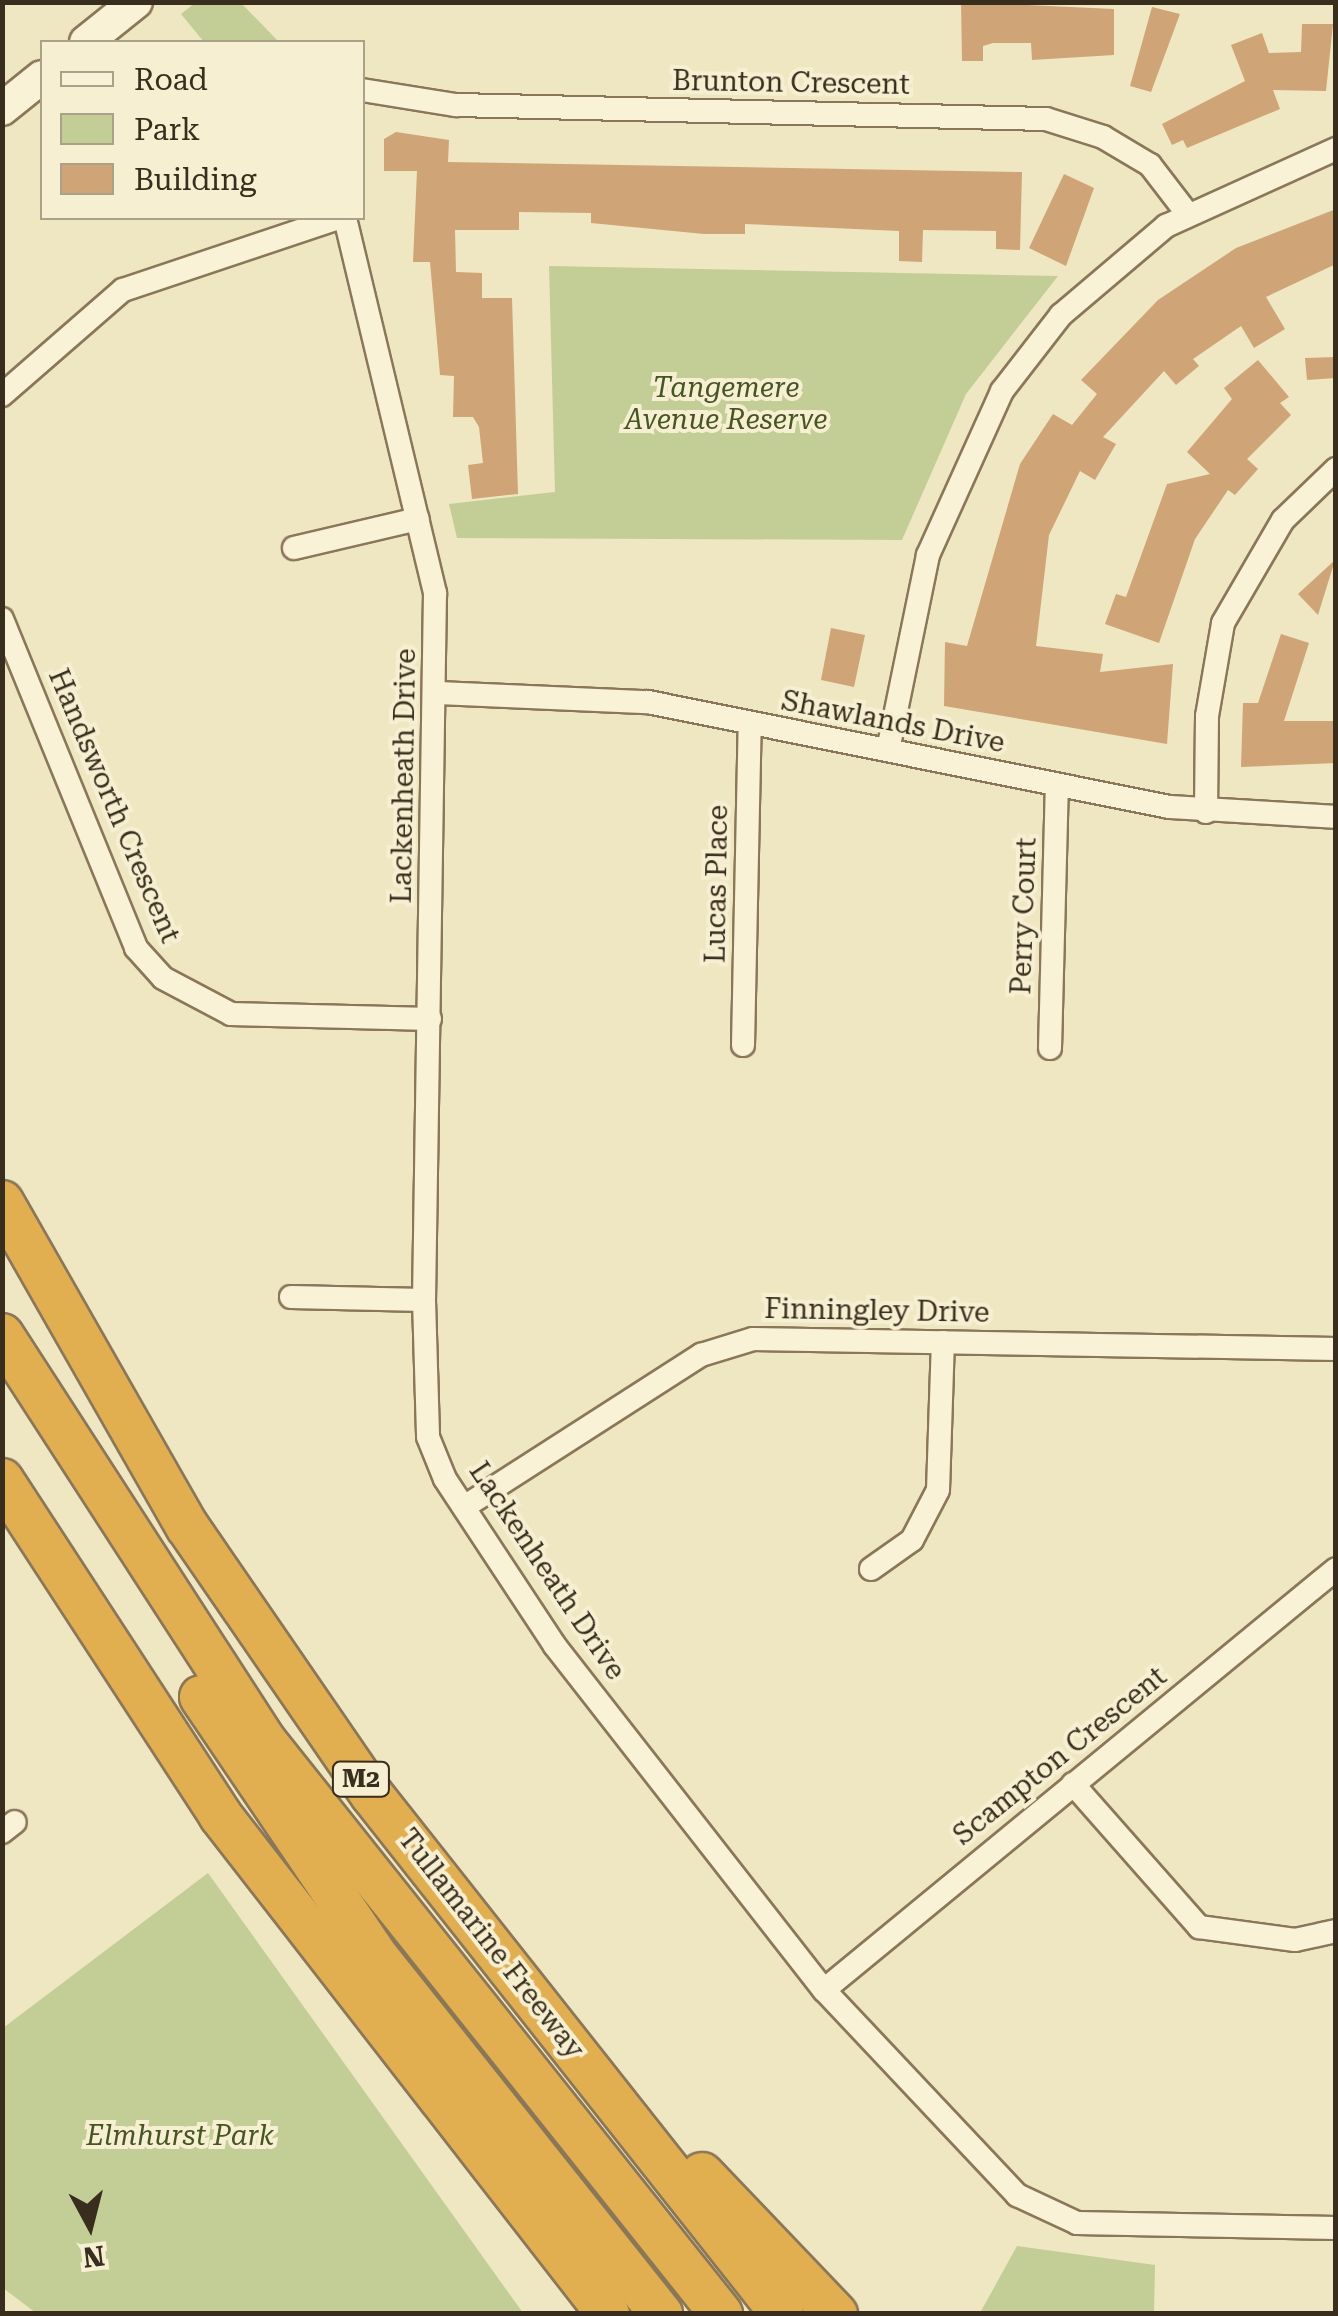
<!DOCTYPE html>
<style>
body{margin:0}
#map{position:relative;width:1338px;height:2316px;overflow:hidden;background:#efe6c2;font-family:"Roboto Serif",serif}
div>[style]{position:absolute}
[style*='--x']{left:calc(var(--x)*1px);top:calc(var(--y)*1px);width:calc(var(--w)*1px);rotate:calc(var(--a)*1deg)}
.green>*{inset:0;background:#c2ce96}
.building>*{inset:0;background:#cfa477}
.roads{filter:drop-shadow(2px 0 #8a7759) drop-shadow(-2px 0 #8a7759) drop-shadow(0 2px #8a7759) drop-shadow(0 -2px #8a7759)}
.street>*{height:22px;margin:-11px;padding:0 11px;transform-origin:11px;border-radius:11px;background:#faf2d6}
.secondary>*{height:32px;margin:-16px;padding:0 16px;transform-origin:16px;border-radius:16px;background:#faf2d6}
.highway>*{height:42px;margin:-21px;padding:0 21px;transform-origin:21px;border-radius:21px;background:#e2af50}
span{translate:-50% -50%;white-space:nowrap;text-align:center;line-height:1.15;-webkit-text-stroke:8px #f7efd2;paint-order:stroke}
.shield-label span{padding:2px 8px;background:#f7efd2;border:2px solid;border-radius:8px;-webkit-text-stroke-width:0}
.shield-label{font-size:25px;color:#392d1d;font-weight:700}
.street-label{font-size:28px;color:#392d1d}
.park-label{font-size:28px;color:#455623;font-style:italic}
.frame{position:absolute;inset:0;border:5px solid #392d1d;pointer-events:none}
.legend{position:absolute;left:40px;top:40px;width:325px;height:180px;box-sizing:border-box;background:#f7efd2;border:2px solid #aba18a;margin:0;padding:12px 18px;list-style:none;font-size:30px;color:#392d1d}
.legend li{display:flex;align-items:center;gap:20px;height:50px}
.legend b{width:50px;border:2px solid #aba18a}
.north{position:absolute;left:40px;top:2176px;width:100px;height:100px;-webkit-text-stroke:8px #f7efd2;paint-order:stroke;rotate:173deg;font-size:28px;font-weight:700;line-height:40px;text-align:center;color:#392d1d}
.north::after{content:'';display:block;margin:auto;width:35px;height:45px;background:#392d1d;clip-path:polygon(50% 0,100% 100%,50% 72%,0 100%)}
</style>
<div id="map">
<div class="green">
<div style="clip-path:polygon(195px 3px,241px 3px,279px 42px,204px 42px,181px 14px)"></div>
<div style="clip-path:polygon(549px 266px,1058px 276px,966px 394px,902px 540px,457px 538px,449px 504px,555px 492px)"></div>
<div style="clip-path:polygon(208px 1873px,523px 2313px,36px 2313px,3px 2288px,3px 2028px)"></div>
<div style="clip-path:polygon(1017px 2246px,1155px 2265px,1154px 2313px,980px 2313px)"></div>
</div>
<div class="building">
<div style="clip-path:polygon(961px 2px,1114px 9px,1114px 55px,1032px 60px,1031px 43px,993px 43px,983px 46px,983px 61px,962px 61px)"></div>
<div style="clip-path:polygon(1152px 7px,1180px 14px,1151px 92px,1130px 86px)"></div>
<div style="clip-path:polygon(1302px 24px,1333px 24px,1326px 91px,1273px 90px,1280px 109px,1187px 148px,1183px 140px,1172px 145px,1162px 124px,1245px 81px,1231px 45px,1262px 33px,1269px 53px,1301px 52px)"></div>
<div style="clip-path:polygon(396px 132px,449px 140px,448px 162px,1022px 172px,1020px 250px,996px 249px,996px 231px,923px 230px,922px 262px,899px 261px,899px 231px,745px 224px,745px 234px,704px 234px,591px 223px,591px 213px,519px 212px,519px 230px,455px 230px,456px 272px,482px 273px,482px 298px,512px 298px,518px 494px,472px 499px,468px 465px,483px 463px,479px 427px,473px 417px,453px 417px,454px 376px,440px 375px,430px 262px,413px 262px,417px 171px,384px 171px,384px 139px)"></div>
<div style="clip-path:polygon(1064px 174px,1094px 188px,1066px 266px,1029px 248px)"></div>
<div style="clip-path:polygon(1336px 209px,1336px 264px,1266px 297px,1285px 329px,1254px 348px,1241px 326px,1193px 359px,1199px 366px,1176px 385px,1164px 371px,1103px 437px,1116px 444px,1095px 480px,1080px 471px,1049px 535px,1036px 646px,1103px 654px,1100px 672px,1173px 664px,1167px 744px,944px 706px,945px 642px,967px 646px,1020px 464px,1053px 414px,1072px 425px,1097px 394px,1081px 380px,1158px 300px,1236px 248px)"></div>
<div style="clip-path:polygon(1336px 357px,1336px 378px,1307px 380px,1305px 358px)"></div>
<div style="clip-path:polygon(1258px 360px,1289px 397px,1280px 403px,1291px 415px,1247px 459px,1258px 469px,1235px 495px,1228px 490px,1195px 539px,1159px 643px,1105px 624px,1116px 594px,1126px 597px,1167px 484px,1210px 474px,1187px 452px,1232px 399px,1224px 388px)"></div>
<div style="clip-path:polygon(1335px 560px,1318px 615px,1298px 594px)"></div>
<div style="clip-path:polygon(831px 628px,865px 635px,854px 687px,821px 680px)"></div>
<div style="clip-path:polygon(1281px 634px,1309px 643px,1284px 721px,1336px 721px,1336px 763px,1241px 767px,1243px 703px,1258px 703px)"></div>
</div>
<div class="roads">
<div class="street">
<div style="--x:362;--y:90;--w:95;--a:9.1"></div>
<div style="--x:456;--y:105;--w:590;--a:1.36"></div>
<div style="--x:1046;--y:119;--w:60;--a:17.5"></div>
<div style="--x:1103;--y:137;--w:55;--a:30.8"></div>
<div style="--x:1150;--y:165;--w:59;--a:52.5"></div>
<div style="--x:345;--y:218;--w:386;--a:76.5"></div>
<div style="--x:435;--y:593;--w:707;--a:90.89"></div>
<div style="--x:424;--y:1300;--w:137;--a:88.3"></div>
<div style="--x:428;--y:1437;--w:45;--a:68"></div>
<div style="--x:445;--y:1479;--w:200;--a:56.6"></div>
<div style="--x:555;--y:1646;--w:437;--a:52"></div>
<div style="--x:824;--y:1990;--w:282;--a:46.7"></div>
<div style="--x:1017;--y:2195;--w:66;--a:25"></div>
<div style="--x:1077;--y:2223;--w:259;--a:1.1"></div>
<div style="--x:2;--y:395;--w:160;--a:-41"></div>
<div style="--x:123;--y:290;--w:227;--a:-18.5"></div>
<div style="--x:294;--y:548;--w:127;--a:-13.2"></div>
<div style="--x:2;--y:619;--w:355;--a:67.8"></div>
<div style="--x:136;--y:948;--w:40;--a:48"></div>
<div style="--x:163;--y:978;--w:77;--a:27.9"></div>
<div style="--x:231;--y:1014;--w:199;--a:1.4"></div>
<div style="--x:438;--y:693;--w:210;--a:2.5"></div>
<div style="--x:648;--y:702;--w:531;--a:11.39"></div>
<div style="--x:1169;--y:807;--w:167;--a:3.4"></div>
<div style="--x:888;--y:750;--w:199;--a:-78.4"></div>
<div style="--x:928;--y:555;--w:180;--a:-65.7"></div>
<div style="--x:1002;--y:391;--w:96;--a:-52.2"></div>
<div style="--x:1061;--y:315;--w:138;--a:-40.3"></div>
<div style="--x:1166;--y:226;--w:187;--a:-24.4"></div>
<div style="--x:1206;--y:812;--w:96;--a:-89.4"></div>
<div style="--x:1207;--y:716;--w:94;--a:-80.2"></div>
<div style="--x:1223;--y:623;--w:119;--a:-59.8"></div>
<div style="--x:1283;--y:520;--w:74;--a:-43.9"></div>
<div style="--x:743;--y:1045;--w:321;--a:-88.8"></div>
<div style="--x:1050;--y:1048;--w:262;--a:-88.5"></div>
<div style="--x:291;--y:1297;--w:133;--a:1.3"></div>
<div style="--x:464;--y:1507;--w:282;--a:-32.7"></div>
<div style="--x:701;--y:1355;--w:54;--a:-17.1"></div>
<div style="--x:753;--y:1339;--w:583;--a:0.98"></div>
<div style="--x:871;--y:1569;--w:50;--a:-35.3"></div>
<div style="--x:912;--y:1540;--w:56;--a:-62.5"></div>
<div style="--x:938;--y:1490;--w:148;--a:-88.1"></div>
<div style="--x:1073;--y:1784;--w:191;--a:48.6"></div>
<div style="--x:1199;--y:1927;--w:97;--a:7.7"></div>
<div style="--x:1295;--y:1940;--w:42;--a:-12.4"></div>
<div style="--x:2;--y:1832;--w:16;--a:-38"></div>
<div style="--x:824;--y:1990;--w:663;--a:-39.43"></div>
</div>
<div class="secondary">
<div style="--x:86;--y:42;--w:64;--a:-38.7"></div>
<div style="--x:2;--y:109;--w:51;--a:-38.7"></div>
</div>
<div class="highway">
<div style="--x:2;--y:1202;--w:373;--a:60.3"></div>
<div style="--x:187;--y:1526;--w:326;--a:55.5"></div>
<div style="--x:372;--y:1795;--w:661;--a:51.69"></div>
<div style="--x:2;--y:1335;--w:482;--a:57.1"></div>
<div style="--x:264;--y:1740;--w:734;--a:51.47"></div>
<div style="--x:2;--y:1480;--w:400;--a:56.9"></div>
<div style="--x:220;--y:1815;--w:632;--a:52.13"></div>
<div style="--x:201;--y:1697;--w:315;--a:55.9"></div>
<div style="--x:378;--y:1958;--w:455;--a:51.5"></div>
<div style="--x:702;--y:2174;--w:194;--a:46.3"></div>
</div>
</div>
<div class="shield-label">
<span style="left:361px;top:1779px">M2</span>
</div>
<div class="street-label">
<span style="left:791px;top:83px;rotate:1deg">Brunton Crescent</span>
<span style="left:893px;top:722px;rotate:11deg">Shawlands Drive</span>
<span style="left:404px;top:776px;rotate:-89deg">Lackenheath Drive</span>
<span style="left:114px;top:806px;rotate:67deg">Handsworth Crescent</span>
<span style="left:717px;top:884px;rotate:-89deg">Lucas Place</span>
<span style="left:1024px;top:916px;rotate:-88deg">Perry Court</span>
<span style="left:877px;top:1311px;rotate:1deg">Finningley Drive</span>
<span style="left:547px;top:1571px;rotate:56deg">Lackenheath Drive</span>
<span style="left:1060px;top:1756px;rotate:-39deg">Scampton Crescent</span>
<span style="left:491px;top:1944px;rotate:52deg">Tullamarine Freeway</span>
</div>
<div class="park-label">
<span style="left:726px;top:404px">Tangemere<br>Avenue Reserve</span>
<span style="left:180px;top:2136px">Elmhurst Park</span>
</div>
<div class="frame"></div>
<ul class="legend">
<li><b style="height:12px;background:#faf2d6"></b>Road</li>
<li><b style="height:28px;background:#c2ce96"></b>Park</li>
<li><b style="height:28px;background:#cfa477"></b>Building</li>
</ul>
<div class="north">N</div>
</div>
